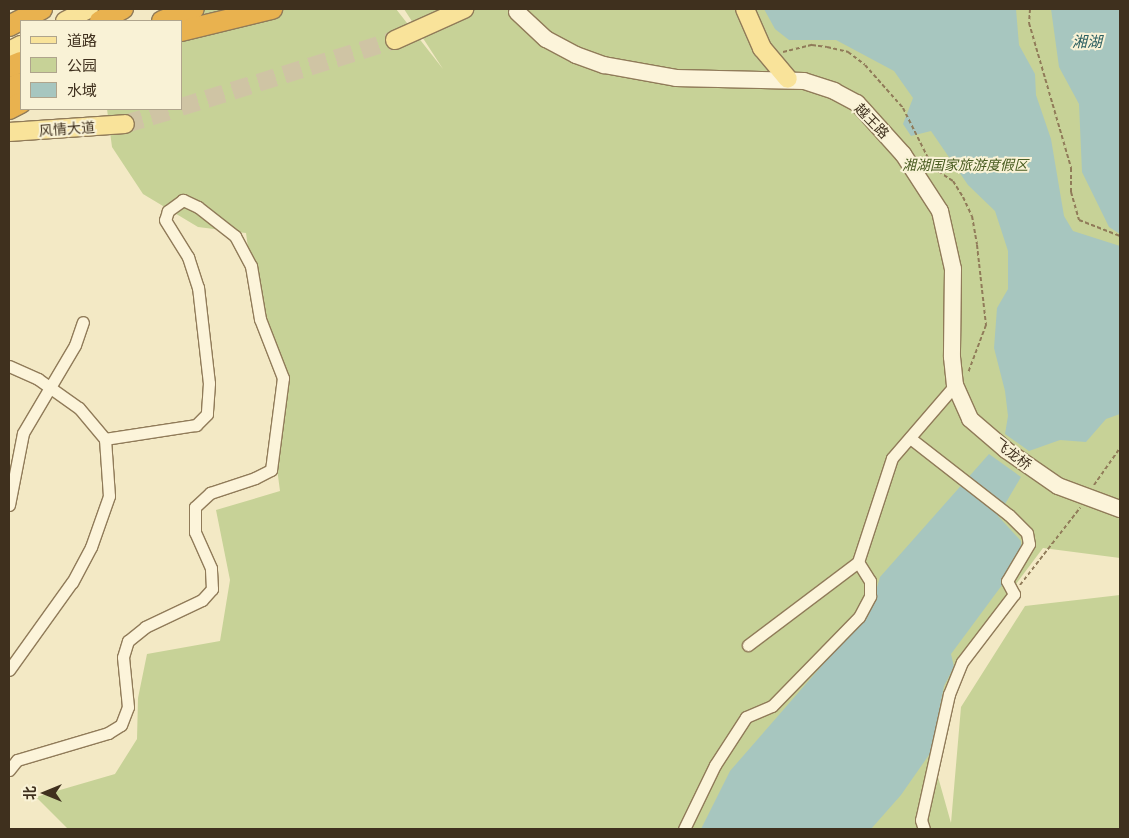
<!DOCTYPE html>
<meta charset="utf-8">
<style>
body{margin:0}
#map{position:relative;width:1129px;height:838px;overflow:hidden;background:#f3e9c5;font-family:"PT Serif","Noto Sans SC",serif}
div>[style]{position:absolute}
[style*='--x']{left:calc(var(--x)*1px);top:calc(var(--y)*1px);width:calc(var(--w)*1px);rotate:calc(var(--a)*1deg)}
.green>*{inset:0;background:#c7d297}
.water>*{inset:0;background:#a7c6bf}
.primary-tunnel>*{height:18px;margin-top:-9px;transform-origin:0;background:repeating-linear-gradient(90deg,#cfc4a4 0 18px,transparent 0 27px)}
.path>*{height:2px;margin-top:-1px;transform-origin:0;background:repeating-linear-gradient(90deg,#907b59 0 4px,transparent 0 6.5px)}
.roads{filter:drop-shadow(1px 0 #907b59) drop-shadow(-1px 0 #907b59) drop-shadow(0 1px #907b59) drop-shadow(0 -1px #907b59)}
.street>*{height:11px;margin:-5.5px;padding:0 5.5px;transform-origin:5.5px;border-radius:5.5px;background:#fcf4da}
.secondary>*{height:16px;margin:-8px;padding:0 8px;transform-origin:8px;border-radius:8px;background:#fcf4da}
.primary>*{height:18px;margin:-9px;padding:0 9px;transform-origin:9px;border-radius:9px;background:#f9e39a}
.highway>*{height:20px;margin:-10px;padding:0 10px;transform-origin:10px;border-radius:10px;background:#e9b24f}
span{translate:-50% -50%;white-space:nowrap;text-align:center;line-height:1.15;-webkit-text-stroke:4px #f9f2d6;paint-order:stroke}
.street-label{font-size:14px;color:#3f301e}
.park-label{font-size:14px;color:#4a5d22;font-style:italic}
.water-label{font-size:15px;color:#2c5f60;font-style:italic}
.frame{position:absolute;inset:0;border:10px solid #3f301e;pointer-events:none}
.legend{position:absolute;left:20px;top:20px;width:162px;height:90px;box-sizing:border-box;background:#f9f2d6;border:1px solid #afa48c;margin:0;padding:6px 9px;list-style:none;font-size:15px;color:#3f301e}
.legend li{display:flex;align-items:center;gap:10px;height:25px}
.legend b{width:25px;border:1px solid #afa48c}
.north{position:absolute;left:20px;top:768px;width:50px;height:50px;-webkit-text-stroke:4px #f9f2d6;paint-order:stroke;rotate:270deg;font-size:14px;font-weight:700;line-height:20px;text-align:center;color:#3f301e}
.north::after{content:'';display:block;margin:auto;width:18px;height:22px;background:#3f301e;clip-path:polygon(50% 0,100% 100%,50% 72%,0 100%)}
</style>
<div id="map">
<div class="green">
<div style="clip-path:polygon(200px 9px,396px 9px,443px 69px,404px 9px,1120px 9px,1120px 558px,1043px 548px,954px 667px,931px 752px,951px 823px,961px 707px,1025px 606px,1120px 595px,1120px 829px,68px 829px,36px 797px,115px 774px,137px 739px,138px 698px,147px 654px,220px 641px,230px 580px,216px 510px,280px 491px,274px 446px,287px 376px,258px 322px,246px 233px,198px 227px,143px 194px,112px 147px,107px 109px,181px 109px,181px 31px)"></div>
</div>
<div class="water">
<div style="clip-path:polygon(764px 9px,1016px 9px,1019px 45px,1035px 74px,1036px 95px,1051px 139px,1064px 216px,1073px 231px,1120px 246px,1120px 414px,1106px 419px,1086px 442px,1060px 440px,1029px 451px,1005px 434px,1008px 416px,1005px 391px,994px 348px,997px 308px,1008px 289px,1008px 251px,995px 211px,968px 185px,931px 131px,911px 136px,903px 124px,913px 98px,894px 71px,836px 40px,789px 40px,775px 29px)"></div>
<div style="clip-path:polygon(1051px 9px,1120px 9px,1120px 234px,1109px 227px,1082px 172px,1079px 104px,1059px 67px)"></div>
<div style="clip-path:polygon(989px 454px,1021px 477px,998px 516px,1021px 541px,1022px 558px,951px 654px,954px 667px,944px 686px,931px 752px,901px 795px,871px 829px,701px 829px,730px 771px,859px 623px,873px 601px,880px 577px)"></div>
</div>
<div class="primary-tunnel">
<div style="--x:181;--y:107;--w:224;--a:-17.4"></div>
<div style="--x:125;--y:124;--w:53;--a:-16.4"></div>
</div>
<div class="path">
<div style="--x:1030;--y:9;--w:14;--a:94"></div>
<div style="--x:1029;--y:23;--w:151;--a:73.8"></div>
<div style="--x:1071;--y:168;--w:24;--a:90"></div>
<div style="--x:1071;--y:192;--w:29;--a:74"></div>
<div style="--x:1079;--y:220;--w:44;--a:21.3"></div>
<div style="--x:783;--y:52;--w:30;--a:-14"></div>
<div style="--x:812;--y:45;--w:15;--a:8"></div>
<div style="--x:827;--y:47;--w:22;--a:13"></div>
<div style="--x:848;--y:52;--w:21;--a:37"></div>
<div style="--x:865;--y:65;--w:57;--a:48.5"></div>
<div style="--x:903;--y:108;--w:67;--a:63.4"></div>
<div style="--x:933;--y:168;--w:24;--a:33"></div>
<div style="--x:953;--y:181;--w:19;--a:58"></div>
<div style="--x:963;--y:197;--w:21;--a:65"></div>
<div style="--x:972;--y:216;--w:29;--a:80"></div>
<div style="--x:977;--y:245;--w:81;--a:83.6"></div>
<div style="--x:986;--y:325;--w:51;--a:110.6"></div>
<div style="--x:1094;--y:485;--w:45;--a:-54.9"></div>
<div style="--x:1020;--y:585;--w:98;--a:-52.1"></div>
</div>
<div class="roads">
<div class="street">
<div style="--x:9;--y:366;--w:32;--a:24"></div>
<div style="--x:38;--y:379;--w:50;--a:35.3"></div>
<div style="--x:79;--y:408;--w:40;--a:50"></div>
<div style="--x:105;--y:439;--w:57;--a:86"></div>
<div style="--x:109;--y:496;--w:54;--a:109.4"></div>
<div style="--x:91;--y:547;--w:40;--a:118"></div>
<div style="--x:72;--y:582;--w:108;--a:125.6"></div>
<div style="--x:910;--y:438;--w:125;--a:37.9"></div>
<div style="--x:1009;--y:515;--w:25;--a:45"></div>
<div style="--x:1027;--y:533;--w:11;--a:80"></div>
<div style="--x:1029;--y:544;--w:43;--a:120.7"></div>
<div style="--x:1007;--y:581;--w:15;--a:62"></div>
<div style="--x:1014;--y:594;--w:86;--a:127.4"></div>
<div style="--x:962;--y:662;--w:35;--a:112"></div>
<div style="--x:949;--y:694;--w:129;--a:102.5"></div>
<div style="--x:921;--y:820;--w:9;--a:72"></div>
<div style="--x:9;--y:505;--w:73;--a:-79"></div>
<div style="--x:23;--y:433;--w:102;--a:-59.4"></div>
<div style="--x:75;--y:345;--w:24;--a:-71"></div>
<div style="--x:748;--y:645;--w:138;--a:-37"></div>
<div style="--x:858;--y:562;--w:109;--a:-71.9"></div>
<div style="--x:892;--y:458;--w:96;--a:-49.2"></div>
<div style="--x:9;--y:770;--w:13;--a:-51"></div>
<div style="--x:17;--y:760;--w:95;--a:-16.5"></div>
<div style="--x:108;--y:733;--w:15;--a:-32"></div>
<div style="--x:121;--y:725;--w:19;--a:-69"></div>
<div style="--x:128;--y:707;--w:50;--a:-95.7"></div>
<div style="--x:123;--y:657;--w:17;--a:-73"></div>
<div style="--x:128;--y:641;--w:22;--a:-39"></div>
<div style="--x:145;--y:627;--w:63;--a:-25.3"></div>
<div style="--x:202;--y:600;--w:15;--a:-48"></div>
<div style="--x:212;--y:589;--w:21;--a:-93"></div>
<div style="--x:211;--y:568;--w:39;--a:-114"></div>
<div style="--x:195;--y:532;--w:25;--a:-90"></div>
<div style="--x:195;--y:507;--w:21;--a:-43"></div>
<div style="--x:210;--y:493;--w:47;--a:-18.4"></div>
<div style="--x:255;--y:478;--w:18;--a:-27"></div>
<div style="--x:271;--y:470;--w:93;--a:-82.6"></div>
<div style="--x:283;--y:378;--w:63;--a:-111.3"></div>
<div style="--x:260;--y:319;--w:54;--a:-99.6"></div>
<div style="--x:251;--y:266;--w:34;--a:-118"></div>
<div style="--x:235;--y:236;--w:47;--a:-141.9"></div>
<div style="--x:198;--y:207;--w:17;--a:-155"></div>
<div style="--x:183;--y:200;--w:19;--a:144"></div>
<div style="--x:168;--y:211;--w:9;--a:108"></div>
<div style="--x:165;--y:220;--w:44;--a:58.1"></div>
<div style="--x:188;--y:257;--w:32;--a:72"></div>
<div style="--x:198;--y:287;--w:97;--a:83.5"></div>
<div style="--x:209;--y:383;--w:31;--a:94"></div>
<div style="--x:207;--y:414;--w:16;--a:135"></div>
<div style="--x:196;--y:425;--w:92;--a:171.3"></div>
<div style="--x:684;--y:829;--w:71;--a:-64.2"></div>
<div style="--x:715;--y:765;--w:57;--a:-57.1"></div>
<div style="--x:746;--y:717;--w:28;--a:-23"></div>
<div style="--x:772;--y:706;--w:124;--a:-45.7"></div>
<div style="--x:859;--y:617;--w:24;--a:-62"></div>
<div style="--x:870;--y:596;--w:15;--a:-90"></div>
<div style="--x:870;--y:581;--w:22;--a:-122"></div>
</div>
<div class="secondary">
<div style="--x:517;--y:12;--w:40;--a:43"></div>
<div style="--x:546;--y:39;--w:34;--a:28"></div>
<div style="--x:576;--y:55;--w:30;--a:20"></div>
<div style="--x:604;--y:65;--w:73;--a:10.2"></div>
<div style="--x:676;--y:78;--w:128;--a:1.3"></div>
<div style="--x:804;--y:81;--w:32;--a:18"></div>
<div style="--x:834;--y:91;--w:26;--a:28"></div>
<div style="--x:857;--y:103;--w:69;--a:48"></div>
<div style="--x:903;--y:154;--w:68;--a:57"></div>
<div style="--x:940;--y:211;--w:59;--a:77.4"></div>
<div style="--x:953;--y:269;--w:88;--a:90.7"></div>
<div style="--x:952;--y:357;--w:28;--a:84"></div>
<div style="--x:955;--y:385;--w:37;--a:66"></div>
<div style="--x:970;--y:419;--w:48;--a:40.7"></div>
<div style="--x:1006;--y:450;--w:63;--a:34.7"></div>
<div style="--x:1058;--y:486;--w:66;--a:20.4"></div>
</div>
<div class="primary">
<div style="--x:745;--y:9;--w:43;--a:66.4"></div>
<div style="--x:762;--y:48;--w:40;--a:50"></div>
<div style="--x:65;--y:21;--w:27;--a:-27"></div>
<div style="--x:395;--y:40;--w:76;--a:-24.2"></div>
<div style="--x:9;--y:51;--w:13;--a:-27"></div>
<div style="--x:9;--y:132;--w:116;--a:-3.9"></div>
</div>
<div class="highway">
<div style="--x:100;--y:21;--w:26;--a:-28"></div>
<div style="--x:162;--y:21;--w:34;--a:-21"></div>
<div style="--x:9;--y:26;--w:37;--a:-27"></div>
<div style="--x:181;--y:31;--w:94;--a:-13.6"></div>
<div style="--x:9;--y:67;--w:13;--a:-23"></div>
<div style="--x:9;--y:88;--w:13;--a:-23"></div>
<div style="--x:9;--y:109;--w:13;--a:-27"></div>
</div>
</div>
<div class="street-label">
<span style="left:872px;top:121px;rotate:46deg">越王路</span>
<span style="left:67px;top:129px;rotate:-4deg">风情大道</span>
<span style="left:1013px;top:454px;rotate:37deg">飞龙桥</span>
</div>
<div class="park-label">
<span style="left:965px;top:165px">湘湖国家旅游度假区</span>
</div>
<div class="water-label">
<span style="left:1087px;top:42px">湘湖</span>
</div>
<div class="frame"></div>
<ul class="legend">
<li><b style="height:6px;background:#f9e39a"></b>道路</li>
<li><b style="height:14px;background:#c7d297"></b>公园</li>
<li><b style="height:14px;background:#a7c6bf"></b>水域</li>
</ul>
<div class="north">北</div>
</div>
